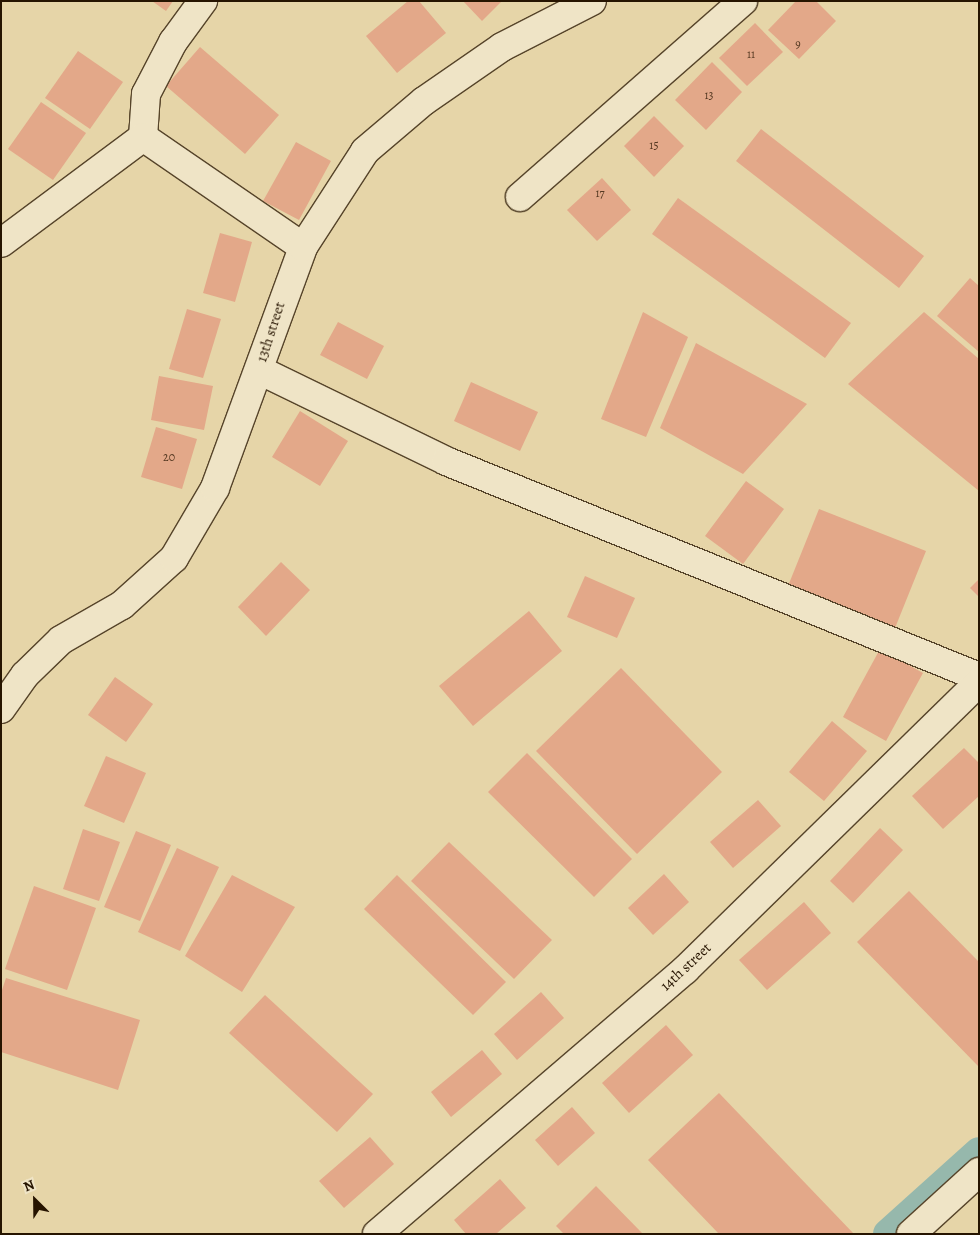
<!DOCTYPE html>
<style>
body{margin:0}
#map{position:relative;width:980px;height:1235px;overflow:hidden;background:#e6d5a8;font-family:Alegreya,serif}
div>[style]{position:absolute}
[style*='--x']{left:calc(var(--x)*1px);top:calc(var(--y)*1px);width:calc(var(--w)*1px);rotate:calc(var(--a)*1deg)}
.canal>*{height:30px;margin:-15px;padding:0 15px;transform-origin:15px;border-radius:15px;background:#96b8ac}
.building>*{inset:0;background:#e3a889}
.roads{filter:drop-shadow(1px 0 #56442a) drop-shadow(-1px 0 #56442a) drop-shadow(0 1px #56442a) drop-shadow(0 -1px #56442a)}
.minor>*{height:28px;margin:-14px;padding:0 14px;transform-origin:14px;border-radius:14px;background:#efe4c6}
span{translate:-50% -50%;white-space:nowrap;text-align:center;line-height:1.15;-webkit-text-stroke:4px #efe4c6;paint-order:stroke}
.number-label{font-size:12px;color:#553922}
.number-label span{-webkit-text-stroke-width:0}
.street-label{font-size:15px;color:#261400}
.frame{position:absolute;inset:0;border:2px solid #261400;pointer-events:none}
.north{position:absolute;left:10px;top:1175px;width:50px;height:50px;-webkit-text-stroke:4px #efe4c6;paint-order:stroke;rotate:337deg;font-size:14px;font-weight:700;line-height:20px;text-align:center;color:#261400}
.north::after{content:'';display:block;margin:auto;width:18px;height:22px;background:#261400;clip-path:polygon(50% 0,100% 100%,50% 72%,0 100%)}
</style>
<div id="map">
<div class="canal">
<div style="--x:888;--y:1234;--w:122;--a:-42"></div>
</div>
<div class="building">
<div style="clip-path:polygon(152px 1px,173px 1px,166px 11px)"></div>
<div style="clip-path:polygon(408px 1px,419px 1px,446px 33px,397px 73px,366px 36px)"></div>
<div style="clip-path:polygon(463px 1px,502px 1px,482px 21px)"></div>
<div style="clip-path:polygon(796px 1px,816px 1px,836px 21px,799px 59px,768px 30px)"></div>
<div style="clip-path:polygon(755px 23px,783px 52px,747px 86px,719px 58px)"></div>
<div style="clip-path:polygon(200px 47px,279px 115px,245px 154px,166px 86px)"></div>
<div style="clip-path:polygon(78px 51px,123px 82px,90px 129px,45px 98px)"></div>
<div style="clip-path:polygon(712px 62px,742px 92px,706px 130px,675px 100px)"></div>
<div style="clip-path:polygon(41px 102px,86px 133px,53px 180px,8px 149px)"></div>
<div style="clip-path:polygon(654px 116px,684px 146px,654px 177px,624px 146px)"></div>
<div style="clip-path:polygon(761px 129px,924px 256px,899px 288px,736px 161px)"></div>
<div style="clip-path:polygon(296px 142px,331px 161px,299px 220px,263px 201px)"></div>
<div style="clip-path:polygon(602px 178px,631px 210px,597px 241px,567px 210px)"></div>
<div style="clip-path:polygon(678px 198px,851px 323px,825px 358px,652px 234px)"></div>
<div style="clip-path:polygon(220px 233px,252px 242px,235px 302px,203px 293px)"></div>
<div style="clip-path:polygon(970px 278px,979px 286px,979px 352px,937px 316px)"></div>
<div style="clip-path:polygon(187px 309px,221px 319px,203px 378px,169px 369px)"></div>
<div style="clip-path:polygon(643px 312px,688px 337px,646px 437px,601px 419px)"></div>
<div style="clip-path:polygon(924px 312px,979px 359px,979px 491px,848px 384px)"></div>
<div style="clip-path:polygon(338px 322px,384px 346px,367px 379px,320px 355px)"></div>
<div style="clip-path:polygon(696px 343px,807px 404px,743px 474px,660px 428px)"></div>
<div style="clip-path:polygon(159px 376px,213px 386px,204px 430px,151px 420px)"></div>
<div style="clip-path:polygon(471px 382px,538px 412px,520px 451px,454px 421px)"></div>
<div style="clip-path:polygon(300px 411px,348px 441px,320px 486px,272px 457px)"></div>
<div style="clip-path:polygon(156px 427px,197px 439px,182px 489px,141px 477px)"></div>
<div style="clip-path:polygon(746px 481px,784px 509px,743px 564px,705px 536px)"></div>
<div style="clip-path:polygon(819px 509px,926px 551px,895px 628px,788px 586px)"></div>
<div style="clip-path:polygon(281px 562px,310px 590px,266px 636px,238px 607px)"></div>
<div style="clip-path:polygon(585px 576px,635px 598px,617px 638px,567px 617px)"></div>
<div style="clip-path:polygon(979px 579px,979px 597px,970px 588px)"></div>
<div style="clip-path:polygon(529px 611px,562px 651px,473px 726px,439px 686px)"></div>
<div style="clip-path:polygon(880px 649px,923px 673px,886px 741px,843px 717px)"></div>
<div style="clip-path:polygon(621px 668px,722px 772px,637px 854px,536px 751px)"></div>
<div style="clip-path:polygon(115px 677px,153px 704px,126px 742px,88px 715px)"></div>
<div style="clip-path:polygon(832px 721px,867px 751px,824px 801px,789px 772px)"></div>
<div style="clip-path:polygon(964px 748px,979px 763px,979px 796px,943px 829px,912px 796px)"></div>
<div style="clip-path:polygon(527px 753px,632px 859px,594px 897px,488px 792px)"></div>
<div style="clip-path:polygon(106px 756px,146px 773px,124px 823px,84px 806px)"></div>
<div style="clip-path:polygon(758px 800px,781px 826px,733px 868px,710px 842px)"></div>
<div style="clip-path:polygon(880px 828px,903px 850px,853px 903px,830px 881px)"></div>
<div style="clip-path:polygon(83px 829px,120px 842px,99px 901px,63px 889px)"></div>
<div style="clip-path:polygon(136px 831px,171px 845px,140px 921px,104px 907px)"></div>
<div style="clip-path:polygon(449px 842px,552px 940px,514px 979px,411px 881px)"></div>
<div style="clip-path:polygon(177px 848px,219px 867px,180px 951px,138px 932px)"></div>
<div style="clip-path:polygon(664px 874px,689px 902px,653px 935px,628px 908px)"></div>
<div style="clip-path:polygon(232px 875px,295px 907px,242px 992px,185px 956px)"></div>
<div style="clip-path:polygon(397px 875px,506px 982px,473px 1015px,364px 909px)"></div>
<div style="clip-path:polygon(34px 886px,96px 908px,67px 990px,5px 969px)"></div>
<div style="clip-path:polygon(909px 891px,979px 962px,979px 1067px,857px 942px)"></div>
<div style="clip-path:polygon(804px 902px,831px 933px,767px 990px,739px 960px)"></div>
<div style="clip-path:polygon(6px 978px,140px 1020px,118px 1090px,1px 1052px,1px 993px)"></div>
<div style="clip-path:polygon(541px 992px,564px 1018px,517px 1060px,494px 1034px)"></div>
<div style="clip-path:polygon(265px 995px,373px 1094px,337px 1132px,229px 1033px)"></div>
<div style="clip-path:polygon(666px 1025px,693px 1055px,629px 1113px,602px 1083px)"></div>
<div style="clip-path:polygon(482px 1050px,502px 1074px,451px 1117px,431px 1092px)"></div>
<div style="clip-path:polygon(719px 1093px,854px 1234px,719px 1234px,648px 1160px)"></div>
<div style="clip-path:polygon(572px 1107px,595px 1133px,558px 1166px,535px 1140px)"></div>
<div style="clip-path:polygon(370px 1137px,394px 1164px,344px 1208px,319px 1181px)"></div>
<div style="clip-path:polygon(500px 1179px,526px 1208px,496px 1234px,466px 1234px,454px 1220px)"></div>
<div style="clip-path:polygon(596px 1186px,643px 1234px,564px 1234px,556px 1226px)"></div>
</div>
<div class="roads">
<div class="minor">
<div style="--x:143;--y:137;--w:43;--a:-86"></div>
<div style="--x:146;--y:94;--w:59;--a:-62.6"></div>
<div style="--x:173;--y:42;--w:51;--a:-53.8"></div>
<div style="--x:520;--y:197;--w:297;--a:-41.3"></div>
<div style="--x:1;--y:243;--w:177;--a:-36.7"></div>
<div style="--x:143;--y:137;--w:194;--a:34.5"></div>
<div style="--x:259;--y:370;--w:208;--a:25.9"></div>
<div style="--x:446;--y:461;--w:575;--a:22.06"></div>
<div style="--x:1;--y:709;--w:42;--a:-54.8"></div>
<div style="--x:25;--y:675;--w:50;--a:-44.2"></div>
<div style="--x:61;--y:640;--w:70;--a:-29.8"></div>
<div style="--x:122;--y:605;--w:70;--a:-42.1"></div>
<div style="--x:174;--y:558;--w:81;--a:-59.6"></div>
<div style="--x:215;--y:488;--w:257;--a:-69.9"></div>
<div style="--x:303;--y:247;--w:114;--a:-57.1"></div>
<div style="--x:365;--y:151;--w:77;--a:-40.3"></div>
<div style="--x:424;--y:101;--w:95;--a:-34.7"></div>
<div style="--x:502;--y:47;--w:101;--a:-27.1"></div>
<div style="--x:377;--y:1234;--w:406;--a:-40.6"></div>
<div style="--x:685;--y:970;--w:412;--a:-44.4"></div>
<div style="--x:911;--y:1234;--w:92;--a:-42.4"></div>
</div>
</div>
<div class="number-label">
<span style="left:798px;top:45px">9</span>
<span style="left:751px;top:55px">11</span>
<span style="left:709px;top:96px">13</span>
<span style="left:654px;top:146px">15</span>
<span style="left:600px;top:194px">17</span>
<span style="left:169px;top:458px">20</span>
</div>
<div class="street-label">
<span style="left:271px;top:332px;rotate:-72deg">13th street</span>
<span style="left:686px;top:967px;rotate:-43deg">14th street</span>
</div>
<div class="frame"></div>
<div class="north">N</div>
</div>
